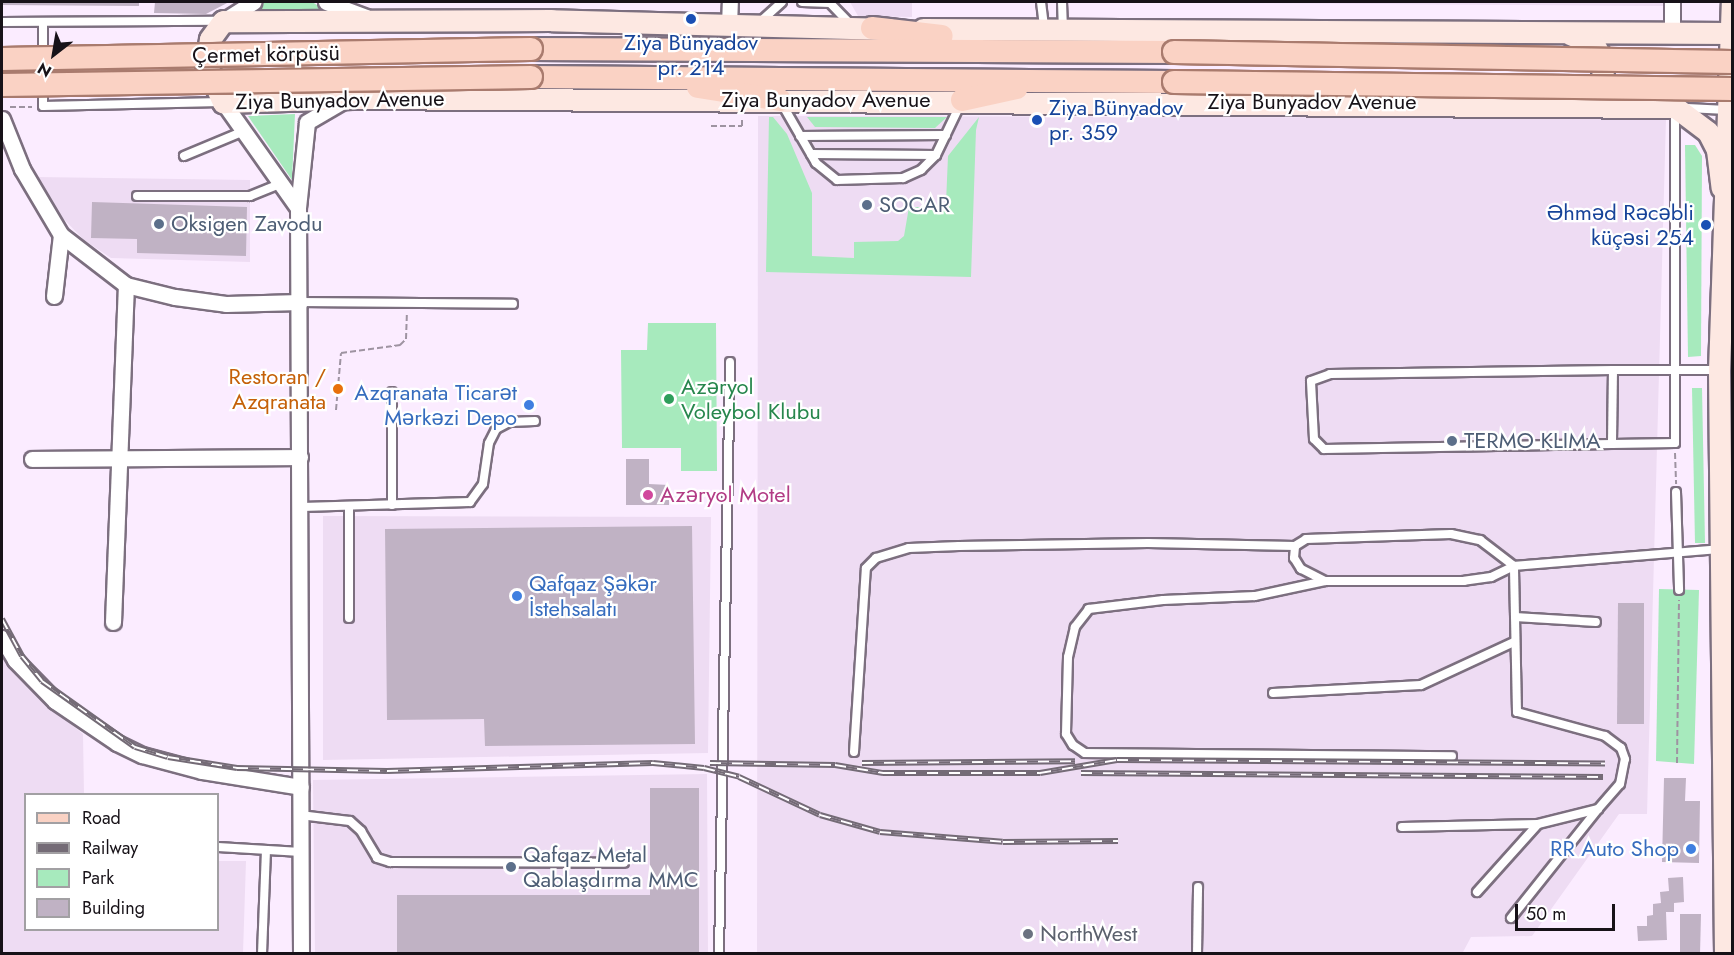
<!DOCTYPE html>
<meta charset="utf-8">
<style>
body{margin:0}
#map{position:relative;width:1734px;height:955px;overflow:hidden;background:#fbecff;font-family:Jost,sans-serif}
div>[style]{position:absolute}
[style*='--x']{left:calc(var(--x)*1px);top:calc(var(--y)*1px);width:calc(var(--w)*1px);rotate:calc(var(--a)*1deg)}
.built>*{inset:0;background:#eedcf3}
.green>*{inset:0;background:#a7eabd}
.building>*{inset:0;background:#c0b2c4}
.path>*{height:2px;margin-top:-1px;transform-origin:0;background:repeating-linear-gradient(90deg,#9e93a1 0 6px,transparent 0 9px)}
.roads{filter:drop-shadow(2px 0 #7c6f7f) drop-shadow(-2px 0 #7c6f7f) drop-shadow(0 2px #7c6f7f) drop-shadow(0 -2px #7c6f7f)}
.lane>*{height:8px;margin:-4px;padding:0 4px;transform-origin:4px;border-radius:4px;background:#fff}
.street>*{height:15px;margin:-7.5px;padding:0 7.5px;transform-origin:7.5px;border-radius:7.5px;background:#fff}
.secondary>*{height:21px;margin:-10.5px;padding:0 10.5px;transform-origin:10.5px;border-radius:10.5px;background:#fde8e2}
.primary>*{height:22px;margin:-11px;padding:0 11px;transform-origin:11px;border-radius:11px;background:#fad2c4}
.rail>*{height:6px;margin-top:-3px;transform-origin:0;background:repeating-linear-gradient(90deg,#fff 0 11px,#746b76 0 22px);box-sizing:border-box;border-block:2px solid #746b76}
.bridges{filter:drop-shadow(2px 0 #a97b6e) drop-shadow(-2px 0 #a97b6e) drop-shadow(0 2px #a97b6e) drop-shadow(0 -2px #a97b6e)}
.primary-bridge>*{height:22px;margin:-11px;padding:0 11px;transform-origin:11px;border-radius:11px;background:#fad2c4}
.dots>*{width:16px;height:16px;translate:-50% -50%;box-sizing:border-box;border:3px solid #fff;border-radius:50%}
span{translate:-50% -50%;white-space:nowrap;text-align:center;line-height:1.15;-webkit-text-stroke:4.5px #fff;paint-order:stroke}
.transit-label{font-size:22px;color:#164399}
.left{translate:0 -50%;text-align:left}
.right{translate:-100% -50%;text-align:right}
.street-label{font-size:22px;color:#171218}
.service-label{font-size:22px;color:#4e5e75}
.food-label{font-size:22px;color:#c56008}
.leisure-label{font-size:22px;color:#27864d}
.shop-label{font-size:22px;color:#366cbe}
.hotel-label{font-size:22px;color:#b23c85}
.worship-label{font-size:22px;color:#5b616d}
.frame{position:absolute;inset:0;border:3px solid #171218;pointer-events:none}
.legend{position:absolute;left:24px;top:793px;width:195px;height:138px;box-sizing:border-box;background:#fff;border:2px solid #a2a0a3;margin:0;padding:8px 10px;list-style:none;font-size:18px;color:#171218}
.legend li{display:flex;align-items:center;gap:12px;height:30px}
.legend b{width:30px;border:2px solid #a2a0a3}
.north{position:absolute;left:24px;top:24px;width:60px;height:60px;-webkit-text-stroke:4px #fff;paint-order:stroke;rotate:211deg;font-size:16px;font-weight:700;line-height:24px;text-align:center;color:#171218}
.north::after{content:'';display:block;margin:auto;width:21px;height:27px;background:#171218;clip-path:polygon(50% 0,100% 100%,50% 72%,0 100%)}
.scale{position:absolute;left:1515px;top:904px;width:100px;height:27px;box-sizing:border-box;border:3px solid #171218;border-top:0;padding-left:8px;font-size:18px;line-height:21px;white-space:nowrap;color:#171218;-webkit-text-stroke:4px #fff;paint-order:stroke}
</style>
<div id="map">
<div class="built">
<div style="clip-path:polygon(850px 2px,1037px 2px,1037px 3px,912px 3px,912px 17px,858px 16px)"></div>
<div style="clip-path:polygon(1079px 2px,1667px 2px,1667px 6px)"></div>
<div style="clip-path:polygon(758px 116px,1666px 118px,1647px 814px,1619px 814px,1532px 936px,1471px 937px,1462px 954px,757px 954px)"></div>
<div style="clip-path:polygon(36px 177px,250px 180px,250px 262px,111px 258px,84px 240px,54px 209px)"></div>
<div style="clip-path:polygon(323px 516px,711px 517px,708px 753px,323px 760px)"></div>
<div style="clip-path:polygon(2px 649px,38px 697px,83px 734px,84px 794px,26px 794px,26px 930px,218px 930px,218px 861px,246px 861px,243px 953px,2px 953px)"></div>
<div style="clip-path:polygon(707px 774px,708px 953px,315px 953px,313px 780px)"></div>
</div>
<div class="green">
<div style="clip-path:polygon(265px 2px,312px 2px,329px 12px,256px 11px)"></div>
<div style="clip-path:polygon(295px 114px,292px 180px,248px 116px)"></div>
<div style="clip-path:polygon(769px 117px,773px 117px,787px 134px,812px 193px,812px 256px,854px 258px,854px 242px,898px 241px,904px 236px,909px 207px,940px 207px,946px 203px,948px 156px,979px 117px,976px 130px,971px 277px,766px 272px)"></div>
<div style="clip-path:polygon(807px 117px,947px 117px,935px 128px,815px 127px)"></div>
<div style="clip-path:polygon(1685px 145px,1695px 145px,1702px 156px,1701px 356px,1688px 357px)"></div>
<div style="clip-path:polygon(648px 323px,716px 323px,717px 471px,681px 471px,681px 448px,622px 448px,621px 350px,647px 350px)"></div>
<div style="clip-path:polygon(1692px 388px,1702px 388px,1705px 543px,1695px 543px)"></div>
<div style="clip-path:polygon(1659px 589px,1699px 590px,1694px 764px,1656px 761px)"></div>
</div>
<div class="building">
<div style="clip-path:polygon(2px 2px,139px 2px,139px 6px,2px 5px)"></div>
<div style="clip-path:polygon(155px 2px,229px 2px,206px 14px,154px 13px)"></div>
<div style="clip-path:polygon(92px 202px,247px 207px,246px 256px,137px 253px,137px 239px,91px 238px)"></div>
<div style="clip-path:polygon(626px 459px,649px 459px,649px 484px,669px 485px,669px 505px,626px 505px)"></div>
<div style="clip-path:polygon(692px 526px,695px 744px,485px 746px,484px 719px,387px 720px,385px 529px)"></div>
<div style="clip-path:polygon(1618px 603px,1644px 603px,1644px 724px,1617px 724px)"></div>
<div style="clip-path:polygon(1664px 778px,1686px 778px,1685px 801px,1700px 801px,1699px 863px,1662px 862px)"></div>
<div style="clip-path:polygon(650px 788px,699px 788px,699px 954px,397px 954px,397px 895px,650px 895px)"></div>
<div style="clip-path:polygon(1683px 877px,1684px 902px,1674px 903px,1674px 912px,1666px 912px,1667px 940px,1638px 941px,1637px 926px,1647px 926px,1647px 916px,1653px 915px,1653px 904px,1661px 903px,1660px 892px,1669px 891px,1668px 878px)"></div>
<div style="clip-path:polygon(1680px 914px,1701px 914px,1700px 954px,1680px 953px)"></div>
</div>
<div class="path">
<div style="--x:10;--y:107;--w:22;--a:0"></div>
<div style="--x:711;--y:126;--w:31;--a:0"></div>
<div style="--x:742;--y:126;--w:9;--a:-90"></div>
<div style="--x:336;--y:410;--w:57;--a:-85"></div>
<div style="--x:341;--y:353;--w:60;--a:-7.7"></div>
<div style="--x:400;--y:345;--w:8;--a:-45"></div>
<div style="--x:406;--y:339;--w:27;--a:-88"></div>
<div style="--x:1675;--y:453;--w:31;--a:88"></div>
<div style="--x:1677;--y:763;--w:163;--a:-89.3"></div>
</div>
<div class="roads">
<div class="lane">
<div style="--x:802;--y:2;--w:28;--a:2"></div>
<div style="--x:830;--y:3;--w:29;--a:46"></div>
<div style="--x:1041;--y:2;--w:25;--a:83"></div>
<div style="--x:1062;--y:2;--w:26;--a:88"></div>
<div style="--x:761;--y:21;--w:28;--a:-42"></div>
<div style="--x:2;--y:22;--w:217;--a:-0.3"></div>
<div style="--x:43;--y:23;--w:83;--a:90"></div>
<div style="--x:43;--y:106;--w:178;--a:-1.3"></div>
<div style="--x:782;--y:104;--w:68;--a:60"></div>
<div style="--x:816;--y:163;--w:27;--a:39"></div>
<div style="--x:837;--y:180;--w:66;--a:-1.7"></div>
<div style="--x:903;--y:178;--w:20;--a:-24"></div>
<div style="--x:921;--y:170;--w:21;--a:-45"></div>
<div style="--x:936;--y:155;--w:55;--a:-64.4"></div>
<div style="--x:1686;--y:108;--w:42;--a:2.7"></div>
<div style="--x:800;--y:136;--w:146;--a:-0.4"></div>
<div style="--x:811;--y:154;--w:125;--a:0.5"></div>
<div style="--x:184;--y:156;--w:65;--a:-22.6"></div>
<div style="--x:137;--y:196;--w:113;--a:0"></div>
<div style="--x:250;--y:196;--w:32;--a:-22"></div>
<div style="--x:300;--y:302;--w:213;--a:0.5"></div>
<div style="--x:1613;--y:370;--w:74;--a:90.8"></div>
<div style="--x:1612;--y:444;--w:288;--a:179"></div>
<div style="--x:1324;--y:449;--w:14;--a:-135"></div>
<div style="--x:1314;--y:439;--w:58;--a:-93"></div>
<div style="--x:1311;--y:381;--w:20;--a:-20"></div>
<div style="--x:1330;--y:374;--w:283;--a:-0.8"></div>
<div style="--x:1613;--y:370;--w:103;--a:0"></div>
<div style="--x:1612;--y:444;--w:63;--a:-0.9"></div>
<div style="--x:1675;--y:443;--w:332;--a:-90"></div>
<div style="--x:1676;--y:492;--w:98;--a:88.2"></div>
<div style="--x:392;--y:505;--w:113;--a:-90"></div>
<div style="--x:302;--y:507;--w:168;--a:-1.7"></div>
<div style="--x:470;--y:502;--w:22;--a:-54"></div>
<div style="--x:483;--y:484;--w:41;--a:-81.7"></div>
<div style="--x:489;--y:443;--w:16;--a:-63"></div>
<div style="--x:496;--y:429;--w:15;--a:-28"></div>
<div style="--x:509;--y:422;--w:26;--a:-2"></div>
<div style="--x:1451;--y:534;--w:30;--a:12"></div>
<div style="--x:1480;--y:540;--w:43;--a:37.4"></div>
<div style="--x:1514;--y:566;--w:25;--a:154"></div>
<div style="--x:1491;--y:577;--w:27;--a:172"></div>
<div style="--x:1464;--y:581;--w:139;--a:180"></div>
<div style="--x:1325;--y:581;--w:27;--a:-153"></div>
<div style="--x:1301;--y:569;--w:13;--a:-122"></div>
<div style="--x:1294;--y:558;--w:12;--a:-85"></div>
<div style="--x:1295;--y:546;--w:13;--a:-32"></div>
<div style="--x:1306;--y:539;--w:145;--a:-2"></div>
<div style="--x:1325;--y:581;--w:72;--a:167.9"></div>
<div style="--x:1255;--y:596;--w:92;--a:177.5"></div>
<div style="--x:1163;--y:600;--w:75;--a:173.1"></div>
<div style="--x:1089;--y:609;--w:23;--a:128"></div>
<div style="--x:1075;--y:627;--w:31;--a:103"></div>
<div style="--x:1068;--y:657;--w:77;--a:91.5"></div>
<div style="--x:1066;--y:734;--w:13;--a:58"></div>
<div style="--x:1073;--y:745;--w:14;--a:34"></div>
<div style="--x:1085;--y:753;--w:367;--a:0.5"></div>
<div style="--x:1515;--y:617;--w:81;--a:3.5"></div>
<div style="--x:349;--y:618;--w:112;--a:-90"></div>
<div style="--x:1273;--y:693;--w:148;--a:-3.1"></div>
<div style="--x:1421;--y:685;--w:102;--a:-24.8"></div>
<div style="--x:854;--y:752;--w:184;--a:-86.3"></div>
<div style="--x:866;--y:568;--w:14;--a:-45"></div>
<div style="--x:876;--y:558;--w:34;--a:-17"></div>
<div style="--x:909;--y:548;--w:50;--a:-2.3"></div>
<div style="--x:959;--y:546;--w:189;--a:-0.9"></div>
<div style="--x:1148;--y:543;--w:147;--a:1.2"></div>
<div style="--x:300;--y:815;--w:50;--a:6.8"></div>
<div style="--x:350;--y:821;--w:15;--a:42"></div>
<div style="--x:361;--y:831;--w:31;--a:59"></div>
<div style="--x:377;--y:858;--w:14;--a:17"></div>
<div style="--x:390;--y:862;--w:234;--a:0.2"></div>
<div style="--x:1402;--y:827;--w:136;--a:-1.3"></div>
<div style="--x:1538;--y:824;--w:62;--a:-14"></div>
<div style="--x:1598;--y:809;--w:33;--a:-49"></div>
<div style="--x:1620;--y:784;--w:25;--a:-79"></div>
<div style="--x:1625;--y:759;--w:12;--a:-110"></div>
<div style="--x:1621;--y:748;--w:20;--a:-143"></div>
<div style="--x:1605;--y:736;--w:91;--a:-164.7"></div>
<div style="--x:1517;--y:712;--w:146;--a:-91.2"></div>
<div style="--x:1514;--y:566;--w:208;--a:-4.7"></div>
<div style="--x:218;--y:847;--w:83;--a:3.4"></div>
<div style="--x:1477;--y:892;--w:91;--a:-48.1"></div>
<div style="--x:1511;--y:918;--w:139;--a:-51.4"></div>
<div style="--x:262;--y:954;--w:103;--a:-87.8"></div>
<div style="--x:719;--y:954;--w:592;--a:-88.94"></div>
<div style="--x:1197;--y:954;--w:67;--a:-89.1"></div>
</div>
<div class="street">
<div style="--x:326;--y:2;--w:43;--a:20.6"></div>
<div style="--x:223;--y:21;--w:36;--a:-32"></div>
<div style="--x:729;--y:26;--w:24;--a:-88"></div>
<div style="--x:1672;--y:32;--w:30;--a:-90"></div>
<div style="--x:223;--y:102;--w:130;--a:54.7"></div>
<div style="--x:2;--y:119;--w:54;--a:68.2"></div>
<div style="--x:22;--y:169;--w:77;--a:59.4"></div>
<div style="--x:61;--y:235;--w:82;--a:37.6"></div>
<div style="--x:126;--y:285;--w:50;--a:13.8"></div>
<div style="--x:175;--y:297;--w:51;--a:7.8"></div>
<div style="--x:226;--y:304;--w:74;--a:-1.5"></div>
<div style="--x:54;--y:296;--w:61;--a:-83.5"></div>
<div style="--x:32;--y:459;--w:268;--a:-0.4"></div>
<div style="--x:113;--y:622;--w:337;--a:-87.8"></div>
<div style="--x:2;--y:638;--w:26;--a:59"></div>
<div style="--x:15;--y:660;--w:57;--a:45.7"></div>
<div style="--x:55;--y:701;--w:75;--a:34.1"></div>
<div style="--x:117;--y:743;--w:28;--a:26"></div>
<div style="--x:142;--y:755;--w:62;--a:14.9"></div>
<div style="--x:202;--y:771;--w:100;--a:9.2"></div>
<div style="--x:301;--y:954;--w:746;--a:-90.23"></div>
<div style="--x:298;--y:208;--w:86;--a:-84"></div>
<div style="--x:307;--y:122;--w:42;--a:-30.3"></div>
</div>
<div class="secondary">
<div style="--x:889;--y:29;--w:338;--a:-178.5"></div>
<div style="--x:551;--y:20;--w:328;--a:179.8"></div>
<div style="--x:223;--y:21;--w:22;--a:126"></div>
<div style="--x:210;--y:39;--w:25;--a:99"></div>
<div style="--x:206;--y:64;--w:42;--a:65.9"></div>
<div style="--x:223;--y:102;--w:129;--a:-1.8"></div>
<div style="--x:352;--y:98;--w:1323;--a:0.39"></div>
<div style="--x:1675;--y:107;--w:41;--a:37.1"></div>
<div style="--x:1708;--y:132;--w:20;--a:63"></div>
<div style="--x:1717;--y:150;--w:38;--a:83"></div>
<div style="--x:923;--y:29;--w:809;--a:0.28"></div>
<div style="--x:1570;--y:34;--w:26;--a:23"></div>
<div style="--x:1594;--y:44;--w:22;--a:63"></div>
<div style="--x:1604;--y:64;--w:19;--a:99"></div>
<div style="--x:1601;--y:83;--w:21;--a:139"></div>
<div style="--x:1725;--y:954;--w:584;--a:-90.59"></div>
<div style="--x:1719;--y:370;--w:368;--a:-88"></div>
</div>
<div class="primary">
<div style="--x:872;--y:28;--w:70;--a:6.5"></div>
<div style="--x:531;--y:49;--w:643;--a:0.27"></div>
<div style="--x:531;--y:77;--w:643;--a:0.45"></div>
<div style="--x:698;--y:87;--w:83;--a:9"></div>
<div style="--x:962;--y:100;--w:56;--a:-12.3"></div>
</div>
</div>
<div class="rail">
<div style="--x:2;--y:619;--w:42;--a:61.6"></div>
<div style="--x:22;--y:656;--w:32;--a:51"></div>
<div style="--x:42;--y:681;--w:114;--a:35.4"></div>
<div style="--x:135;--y:747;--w:34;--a:17"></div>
<div style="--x:168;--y:757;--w:70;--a:9.1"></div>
<div style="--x:237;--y:768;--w:150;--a:1.1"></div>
<div style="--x:387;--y:771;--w:266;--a:-1.7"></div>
<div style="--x:653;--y:763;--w:51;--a:5.6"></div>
<div style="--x:704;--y:768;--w:36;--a:14"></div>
<div style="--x:739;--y:777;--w:89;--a:25.1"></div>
<div style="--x:820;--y:815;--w:62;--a:15.8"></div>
<div style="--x:880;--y:832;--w:123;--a:4.6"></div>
<div style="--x:1003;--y:842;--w:115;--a:-0.5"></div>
<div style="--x:710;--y:763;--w:125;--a:0.9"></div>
<div style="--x:835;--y:765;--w:49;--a:9.5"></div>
<div style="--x:883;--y:773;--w:157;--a:0"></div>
<div style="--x:1040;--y:773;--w:78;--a:-9.6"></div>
<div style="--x:1117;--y:760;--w:488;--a:0.4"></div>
<div style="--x:862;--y:763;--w:213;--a:-0.5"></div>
<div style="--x:1081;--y:773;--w:522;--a:0.44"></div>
</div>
<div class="bridges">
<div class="primary-bridge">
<div style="--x:1174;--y:52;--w:558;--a:1.03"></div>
<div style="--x:2;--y:59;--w:529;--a:-1.08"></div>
<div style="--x:1174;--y:82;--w:558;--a:0.72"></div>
<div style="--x:2;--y:85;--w:529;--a:-0.87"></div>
</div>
</div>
<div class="dots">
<div style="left:691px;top:19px;background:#1a4fb4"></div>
<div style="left:1037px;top:120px;background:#1a4fb4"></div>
<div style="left:867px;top:205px;background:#5c6f8a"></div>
<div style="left:159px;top:224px;background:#5c6f8a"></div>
<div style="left:1706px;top:225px;background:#1a4fb4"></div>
<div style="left:338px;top:389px;background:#e8710a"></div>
<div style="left:669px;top:399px;background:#2e9e5b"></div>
<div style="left:529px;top:405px;background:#3f7fe0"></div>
<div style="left:1452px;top:441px;background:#5c6f8a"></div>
<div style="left:648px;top:495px;background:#d1479c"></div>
<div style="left:517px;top:596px;background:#3f7fe0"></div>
<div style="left:1691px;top:849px;background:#3f7fe0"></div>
<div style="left:511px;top:867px;background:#5c6f8a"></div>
<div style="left:1028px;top:934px;background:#6b7280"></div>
</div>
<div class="transit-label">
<span style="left:691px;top:55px">Ziya Bünyadov<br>pr. 214</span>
<span class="left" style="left:1049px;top:120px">Ziya Bünyadov<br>pr. 359</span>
<span class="right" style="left:1694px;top:225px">Əhməd Rəcəbli<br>küçəsi 254</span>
</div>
<div class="street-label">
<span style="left:266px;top:54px;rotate:-1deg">Çermet körpüsü</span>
<span style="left:340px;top:100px;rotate:-1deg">Ziya Bunyadov Avenue</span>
<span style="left:826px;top:100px">Ziya Bunyadov Avenue</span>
<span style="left:1312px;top:102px">Ziya Bunyadov Avenue</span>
</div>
<div class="service-label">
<span class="left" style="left:879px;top:205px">SOCAR</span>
<span class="left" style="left:171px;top:224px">Oksigen Zavodu</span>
<span class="left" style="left:1464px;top:441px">TERMO KLIMA</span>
<span class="left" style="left:523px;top:867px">Qafqaz Metal<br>Qablaşdırma MMC</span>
</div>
<div class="food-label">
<span class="right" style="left:326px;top:389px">Restoran /<br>Azqranata</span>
</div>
<div class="leisure-label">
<span class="left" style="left:681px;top:399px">Azəryol<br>Voleybol Klubu</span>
</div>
<div class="shop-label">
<span class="right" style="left:517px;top:405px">Azqranata Ticarət<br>Mərkəzi Depo</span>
<span class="left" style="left:529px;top:596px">Qafqaz Şəkər<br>İstehsalatı</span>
<span class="right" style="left:1679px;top:849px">RR Auto Shop</span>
</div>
<div class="hotel-label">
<span class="left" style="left:660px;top:495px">Azəryol Motel</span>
</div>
<div class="worship-label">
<span class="left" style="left:1040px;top:934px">NorthWest</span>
</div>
<div class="frame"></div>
<ul class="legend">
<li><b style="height:8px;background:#fad2c4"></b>Road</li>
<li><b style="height:8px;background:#746b76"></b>Railway</li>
<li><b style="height:16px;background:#a7eabd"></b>Park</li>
<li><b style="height:16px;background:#c0b2c4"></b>Building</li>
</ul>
<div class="north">N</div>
<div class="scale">50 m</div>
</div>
